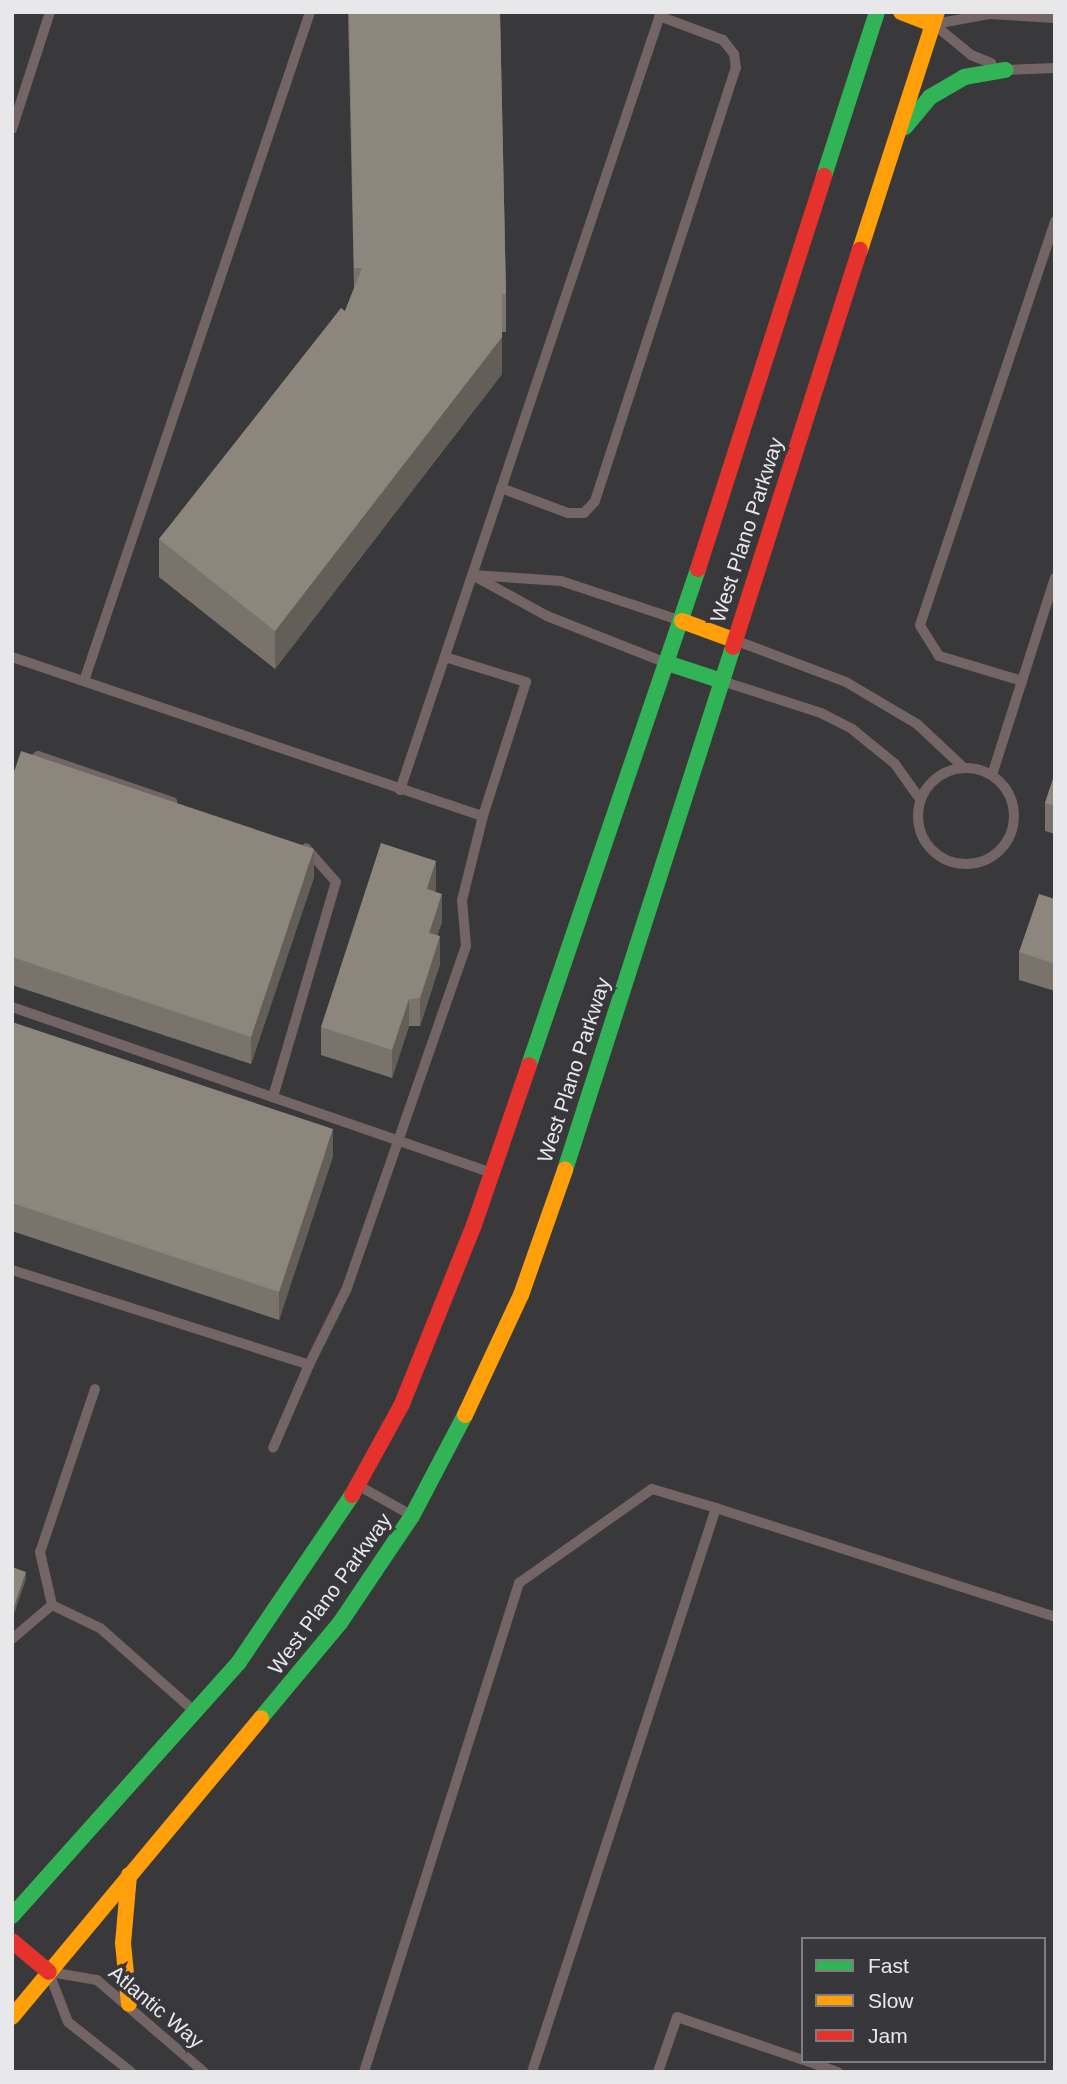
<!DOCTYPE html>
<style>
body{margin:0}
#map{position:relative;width:1067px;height:2084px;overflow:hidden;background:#39383a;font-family:Arial,sans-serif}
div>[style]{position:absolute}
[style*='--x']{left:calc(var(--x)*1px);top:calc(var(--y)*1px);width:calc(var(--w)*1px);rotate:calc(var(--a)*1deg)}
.lane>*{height:10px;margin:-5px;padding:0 5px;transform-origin:5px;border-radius:5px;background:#736465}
.lane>.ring{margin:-5px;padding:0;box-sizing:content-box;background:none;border:10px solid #736465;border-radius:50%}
.fast>*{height:16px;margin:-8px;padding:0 8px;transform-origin:8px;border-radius:8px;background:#30b455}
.slow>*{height:16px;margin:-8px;padding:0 8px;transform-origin:8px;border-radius:8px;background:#ff9f0a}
.jam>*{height:16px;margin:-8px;padding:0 8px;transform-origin:8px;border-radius:8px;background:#e5322d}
.wall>*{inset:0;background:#79736c}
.shaded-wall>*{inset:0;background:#635e58}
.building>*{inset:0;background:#8d867d}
span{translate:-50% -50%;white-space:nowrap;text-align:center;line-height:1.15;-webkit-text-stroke:7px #38373b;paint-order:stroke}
.street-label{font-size:21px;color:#e8e8ea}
.frame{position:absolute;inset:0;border:14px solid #e8e8ea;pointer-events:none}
.legend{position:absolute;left:801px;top:1937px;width:245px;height:126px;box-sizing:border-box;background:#38373b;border:2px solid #7e7e81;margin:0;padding:9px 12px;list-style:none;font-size:21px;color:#e8e8ea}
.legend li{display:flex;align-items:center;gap:14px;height:35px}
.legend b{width:35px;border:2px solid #7e7e81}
</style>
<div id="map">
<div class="lane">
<div style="--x:940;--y:23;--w:50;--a:-10.4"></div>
<div style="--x:989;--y:14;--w:66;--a:3.5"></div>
<div style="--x:936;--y:26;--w:45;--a:39.6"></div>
<div style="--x:971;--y:55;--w:22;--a:22"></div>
<div style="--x:1006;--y:70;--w:49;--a:-2.3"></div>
<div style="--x:12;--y:129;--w:123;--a:-72"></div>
<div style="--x:501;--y:488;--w:72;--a:20.5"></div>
<div style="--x:568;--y:513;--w:16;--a:0"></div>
<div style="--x:584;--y:513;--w:16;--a:-47"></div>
<div style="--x:595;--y:501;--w:455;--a:-72"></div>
<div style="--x:736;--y:68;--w:14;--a:-98"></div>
<div style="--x:734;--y:54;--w:18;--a:-128"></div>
<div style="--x:723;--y:40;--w:68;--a:-159.4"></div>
<div style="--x:473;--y:575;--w:88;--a:3.9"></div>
<div style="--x:561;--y:581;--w:124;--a:18.3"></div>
<div style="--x:478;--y:578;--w:79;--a:28.8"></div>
<div style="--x:547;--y:616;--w:126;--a:21.5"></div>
<div style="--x:737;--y:641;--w:116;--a:20.6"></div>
<div style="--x:846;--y:682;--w:82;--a:30.6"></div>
<div style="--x:917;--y:724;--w:64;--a:43.1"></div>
<div style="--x:12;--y:657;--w:497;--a:18.7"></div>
<div style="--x:483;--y:816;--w:87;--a:104"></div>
<div style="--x:462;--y:900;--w:46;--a:85"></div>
<div style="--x:466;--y:946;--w:362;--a:109.2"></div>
<div style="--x:347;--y:1288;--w:86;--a:116.3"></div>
<div style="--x:445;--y:657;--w:85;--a:17.2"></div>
<div style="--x:526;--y:682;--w:141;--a:107.8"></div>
<div style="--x:84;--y:681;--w:706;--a:-71.33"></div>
<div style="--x:1022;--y:681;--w:87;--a:-163.2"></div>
<div style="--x:939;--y:656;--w:36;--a:-122"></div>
<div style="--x:920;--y:625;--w:426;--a:-71.5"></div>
<div style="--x:725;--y:682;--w:101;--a:17.9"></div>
<div style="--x:821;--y:713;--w:35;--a:27"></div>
<div style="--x:852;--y:729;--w:55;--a:39.1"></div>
<div style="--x:895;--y:764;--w:43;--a:54.5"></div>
<div class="ring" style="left:918px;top:768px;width:86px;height:86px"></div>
<div style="--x:992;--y:775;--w:207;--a:-72.3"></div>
<div style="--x:12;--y:778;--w:34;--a:-40"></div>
<div style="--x:38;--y:756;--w:142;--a:18.9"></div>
<div style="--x:400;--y:790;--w:821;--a:-71.45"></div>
<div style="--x:12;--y:1007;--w:505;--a:19.08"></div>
<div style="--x:273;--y:1097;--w:224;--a:-73.7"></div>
<div style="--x:336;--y:882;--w:45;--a:-131.4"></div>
<div style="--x:12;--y:1270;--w:312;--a:17.7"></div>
<div style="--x:309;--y:1365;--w:90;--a:113.4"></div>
<div style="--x:95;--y:1389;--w:172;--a:108.6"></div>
<div style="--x:40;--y:1552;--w:54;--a:77.2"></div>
<div style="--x:52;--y:1605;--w:53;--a:25.6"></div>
<div style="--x:100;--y:1628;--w:124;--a:41.4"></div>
<div style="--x:361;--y:1487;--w:57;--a:29.2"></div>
<div style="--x:716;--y:1508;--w:356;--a:17.8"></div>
<div style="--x:12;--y:1639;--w:52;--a:-40.4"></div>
<div style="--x:56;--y:1973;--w:42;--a:9.7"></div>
<div style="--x:97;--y:1980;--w:141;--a:40.7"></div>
<div style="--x:51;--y:1978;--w:47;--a:68.9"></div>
<div style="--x:68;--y:2022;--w:80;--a:38.4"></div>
<div style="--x:807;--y:2061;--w:33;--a:20"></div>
<div style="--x:364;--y:2072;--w:513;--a:-72.41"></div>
<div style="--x:519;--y:1583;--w:163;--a:-35.3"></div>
<div style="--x:652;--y:1489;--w:67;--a:16.5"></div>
<div style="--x:716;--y:1508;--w:593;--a:108.07"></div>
<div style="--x:658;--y:2072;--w:58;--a:-70.9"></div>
<div style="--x:677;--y:2017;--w:133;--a:18.8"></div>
</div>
<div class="fast">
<div style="--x:905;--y:127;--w:39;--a:-50"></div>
<div style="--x:930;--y:97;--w:39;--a:-30"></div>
<div style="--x:964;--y:77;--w:42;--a:-9.7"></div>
<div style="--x:824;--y:176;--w:172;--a:-72.1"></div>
<div style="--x:667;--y:663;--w:58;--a:18.1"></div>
<div style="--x:529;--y:1065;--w:524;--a:-71.18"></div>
<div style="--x:565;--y:1170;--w:549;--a:-72.19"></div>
<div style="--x:261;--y:1718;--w:124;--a:-50.3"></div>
<div style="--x:340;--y:1623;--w:129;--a:-56.1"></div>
<div style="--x:412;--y:1516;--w:114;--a:-62.3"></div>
<div style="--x:12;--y:1916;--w:341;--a:-48.2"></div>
<div style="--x:239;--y:1662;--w:202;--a:-55.9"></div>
</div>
<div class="slow">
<div style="--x:901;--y:12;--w:34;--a:21"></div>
<div style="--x:860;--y:250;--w:250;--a:-72.1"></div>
<div style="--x:682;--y:621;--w:55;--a:20.1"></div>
<div style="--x:465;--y:1415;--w:132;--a:-65"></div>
<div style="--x:521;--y:1295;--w:133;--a:-70.6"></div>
<div style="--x:129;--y:1875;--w:68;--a:95"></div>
<div style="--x:123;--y:1943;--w:61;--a:84.4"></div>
<div style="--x:12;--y:2017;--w:389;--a:-50.2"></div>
</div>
<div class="jam">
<div style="--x:698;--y:569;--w:413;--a:-72.2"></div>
<div style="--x:733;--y:647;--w:417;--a:-72.3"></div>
<div style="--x:352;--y:1495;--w:104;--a:-61.2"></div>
<div style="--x:402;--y:1404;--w:193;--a:-68.1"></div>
<div style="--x:474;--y:1225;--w:169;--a:-71"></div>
<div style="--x:12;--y:1941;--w:48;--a:40"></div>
</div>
<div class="wall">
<div style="clip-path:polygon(348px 12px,500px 12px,506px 294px,506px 332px,502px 332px,502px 374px,275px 669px,159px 577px,159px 539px,345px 311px,354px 288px)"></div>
<div style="clip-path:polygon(1055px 773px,1055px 834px,1045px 831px,1045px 803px)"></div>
<div style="clip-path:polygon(12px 778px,314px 877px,251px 1064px,12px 985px)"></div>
<div style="clip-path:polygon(436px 889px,435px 892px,442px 922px,437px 935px,440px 964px,420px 1026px,409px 1026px,392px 1078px,321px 1055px,321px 1027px)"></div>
<div style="clip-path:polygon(1055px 899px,1055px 991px,1019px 980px,1019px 952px)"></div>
<div style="clip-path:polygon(12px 1022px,333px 1156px,279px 1320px,12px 1231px)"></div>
</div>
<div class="shaded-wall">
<div style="clip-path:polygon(502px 337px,502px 374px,275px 669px,275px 631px)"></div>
<div style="clip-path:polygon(314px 849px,314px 877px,251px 1064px,251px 1037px)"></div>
<div style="clip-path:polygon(436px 861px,436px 889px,427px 917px,427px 889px)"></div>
<div style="clip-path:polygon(442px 894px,442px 922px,429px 961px,429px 933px)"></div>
<div style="clip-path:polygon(440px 936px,440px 964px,420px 1026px,420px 998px)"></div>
<div style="clip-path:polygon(409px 999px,409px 1026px,392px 1078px,392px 1050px)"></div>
<div style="clip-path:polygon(333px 1129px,333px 1156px,279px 1320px,279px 1292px)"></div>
<div style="clip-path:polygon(26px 1572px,26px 1579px,12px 1620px,12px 1613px)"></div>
</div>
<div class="building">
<div style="clip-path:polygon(349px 12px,500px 12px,506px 294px,502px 294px,502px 337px,275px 631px,159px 539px,341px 308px,345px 311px,362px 268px,354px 268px)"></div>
<div style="clip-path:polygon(21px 751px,314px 849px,251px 1037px,12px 957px,12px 778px)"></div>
<div style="clip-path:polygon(1055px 773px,1055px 806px,1045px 803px)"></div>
<div style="clip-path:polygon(381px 843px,436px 861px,427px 889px,442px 894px,429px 933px,440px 936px,420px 998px,409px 999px,392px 1050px,321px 1027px)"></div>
<div style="clip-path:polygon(1039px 894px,1055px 899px,1055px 964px,1019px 952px)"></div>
<div style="clip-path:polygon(12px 1022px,333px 1129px,279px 1292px,12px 1203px)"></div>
<div style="clip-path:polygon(12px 1567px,26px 1572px,12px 1613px)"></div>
</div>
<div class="street-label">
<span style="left:747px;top:530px;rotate:-72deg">West Plano Parkway</span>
<span style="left:574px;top:1070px;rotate:-72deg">West Plano Parkway</span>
<span style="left:330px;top:1594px;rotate:-54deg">West Plano Parkway</span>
<span style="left:156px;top:2007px;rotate:40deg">Atlantic Way</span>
</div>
<div class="frame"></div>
<ul class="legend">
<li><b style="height:9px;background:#30b455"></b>Fast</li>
<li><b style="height:9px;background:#ff9f0a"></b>Slow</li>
<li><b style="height:9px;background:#e5322d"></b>Jam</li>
</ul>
</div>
